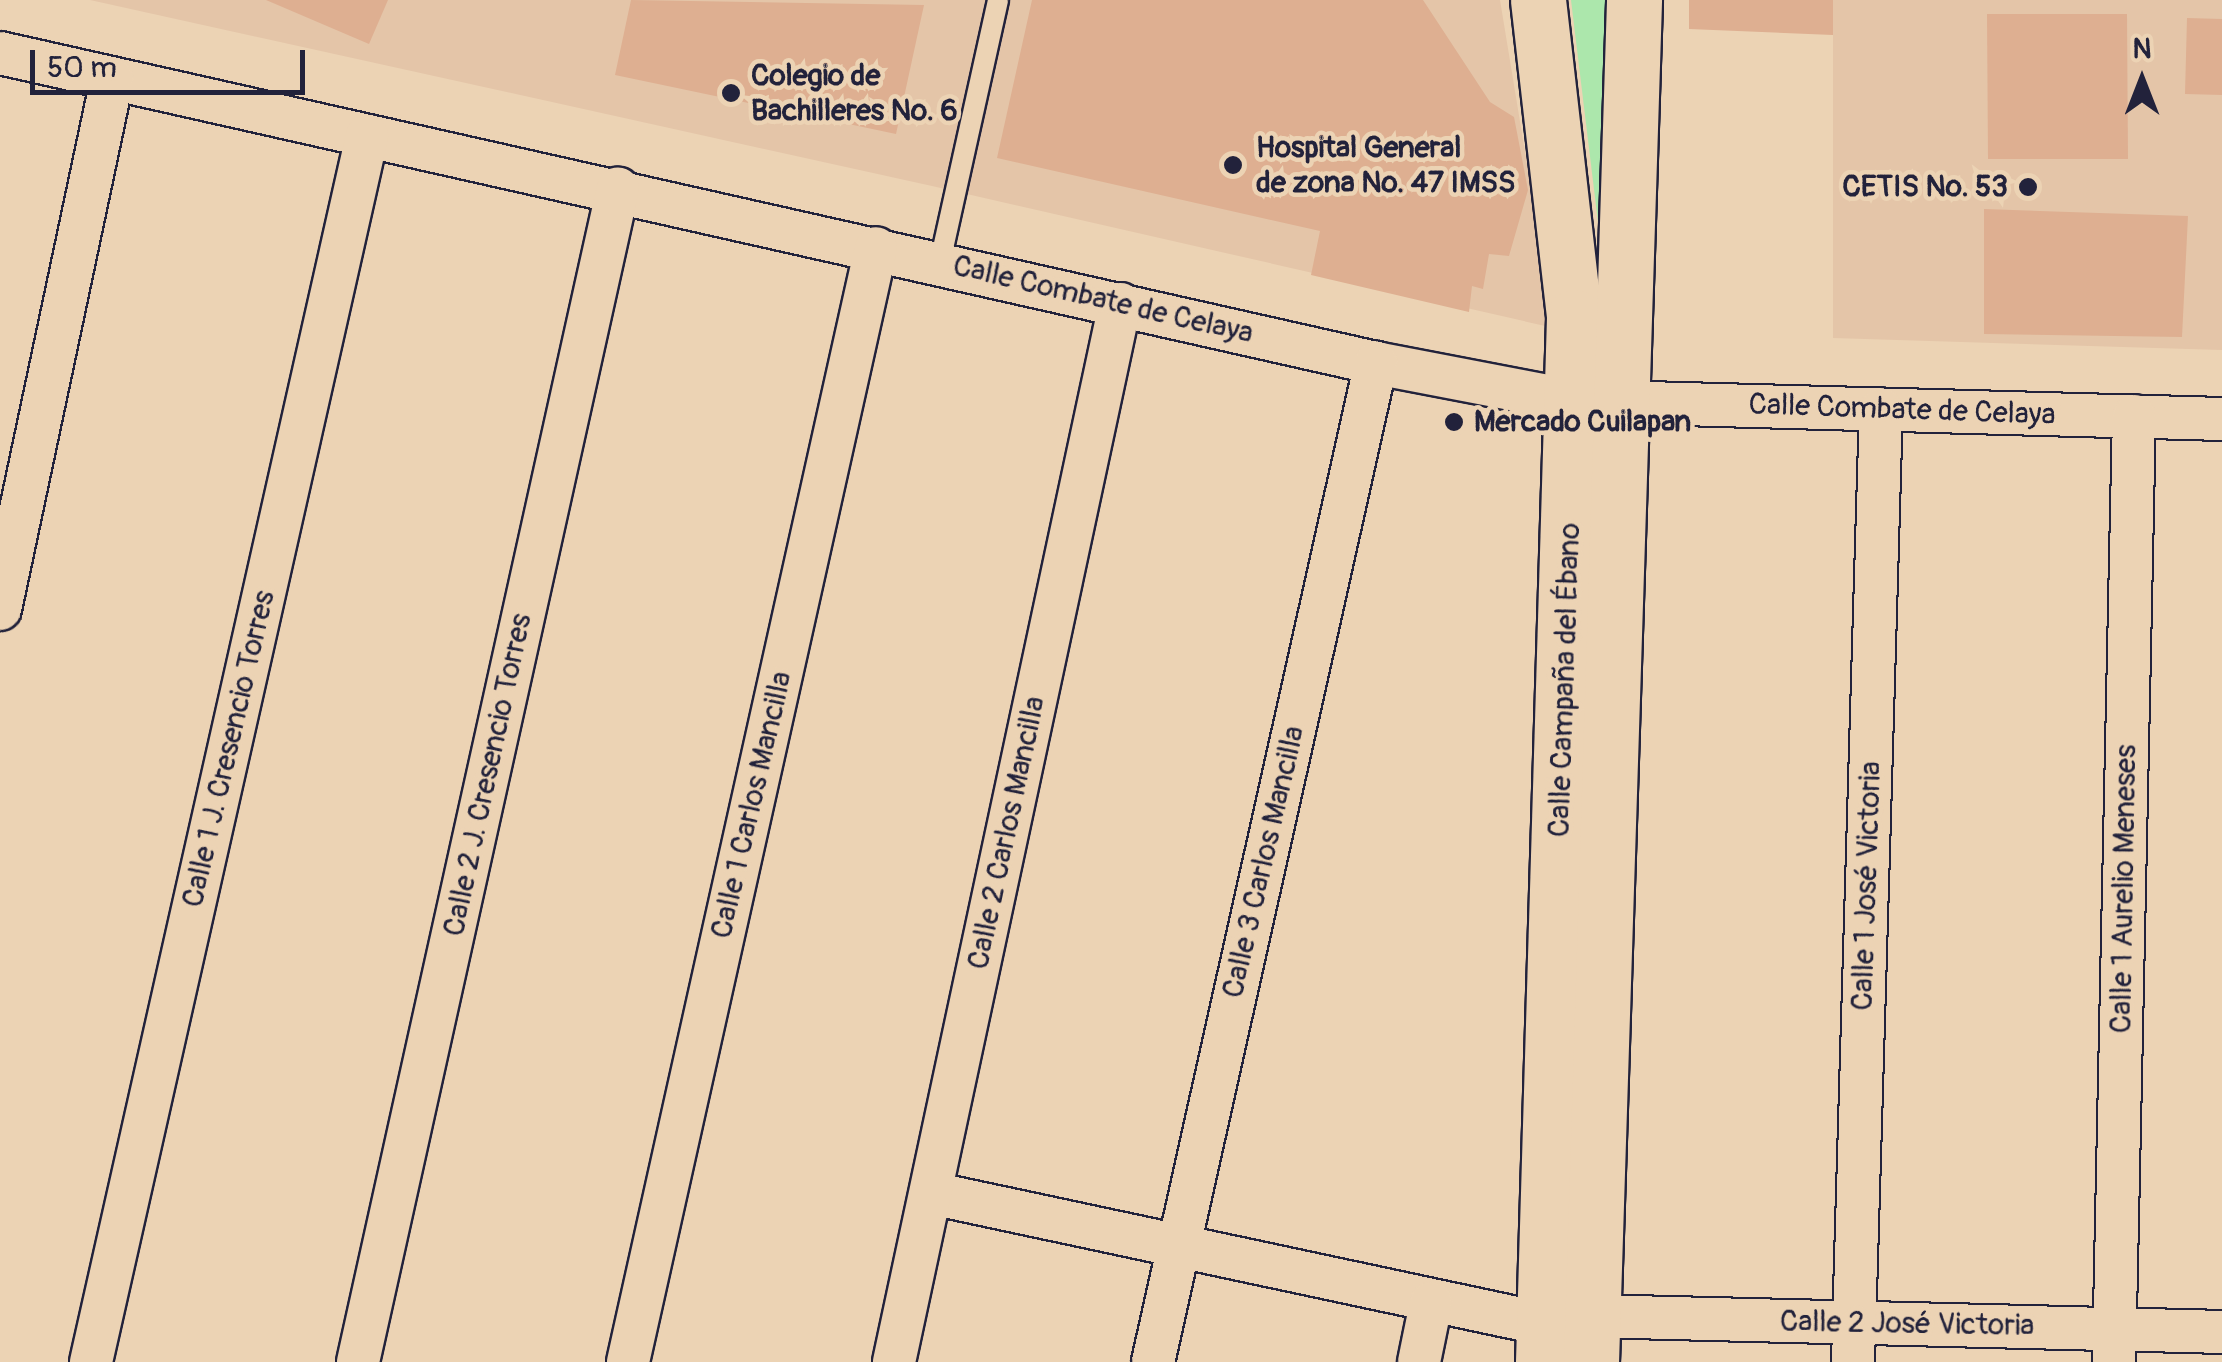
<!DOCTYPE html>
<meta charset="utf-8">
<style>
body{margin:0}
#map{position:relative;width:2222px;height:1362px;overflow:hidden;background:#ecd3b4;font-family:Pangolin,sans-serif}
div>[style]{position:absolute}
[style*='--x']{left:calc(var(--x)*1px);top:calc(var(--y)*1px);width:calc(var(--w)*1px);rotate:calc(var(--a)*1deg)}
.built>*{inset:0;background:#e4c5a8}
.green>*{inset:0;background:#ace7ac}
.building>*{inset:0;background:#deaf91}
.roads{filter:drop-shadow(2px 0 #22223b) drop-shadow(-2px 0 #22223b) drop-shadow(0 2px #22223b) drop-shadow(0 -2px #22223b)}
.lane>*{height:20px;margin:-10px;padding:0 10px;transform-origin:10px;border-radius:10px;background:#ecd3b4}
.street>*{height:42px;margin:-21px;padding:0 21px;transform-origin:21px;border-radius:21px;background:#ecd3b4}
.secondary>*{height:55px;margin:-27.5px;padding:0 27.5px;transform-origin:27.5px;border-radius:27.5px;background:#ecd3b4}
.dots>*{width:28px;height:28px;translate:-50% -50%;box-sizing:border-box;border:5px solid #ecd3b4;border-radius:50%}
span{translate:-50% -50%;white-space:nowrap;text-align:center;line-height:1.15;-webkit-text-stroke:9px #ecd3b4;paint-order:stroke}
.poi-label{font-size:30px;color:#22223b;font-weight:700}
.left{translate:0 -50%;text-align:left}
.right{translate:-100% -50%;text-align:right}
.street-label{font-size:30px;color:#22223b}
.north{position:absolute;left:2092px;top:30px;width:100px;height:100px;-webkit-text-stroke:8px #ecd3b4;paint-order:stroke;rotate:0deg;font-size:28px;font-weight:700;line-height:40px;text-align:center;color:#22223b}
.north::after{content:'';display:block;margin:auto;width:35px;height:45px;background:#22223b;clip-path:polygon(50% 0,100% 100%,50% 72%,0 100%)}
.scale{position:absolute;left:30px;top:50px;width:275px;height:45px;box-sizing:border-box;border:5px solid #22223b;border-top:0;padding-left:12px;font-size:30px;line-height:35px;white-space:nowrap;color:#22223b;-webkit-text-stroke:8px #ecd3b4;paint-order:stroke}
</style>
<div id="map">
<div class="built">
<div style="clip-path:polygon(90px 0,1500px 0,1554px 328px,932px 186px)"></div>
<div style="clip-path:polygon(1833px 0,2222px 0,2222px 350px,1833px 338px)"></div>
</div>
<div class="green">
<div style="clip-path:polygon(1571px 0,1619px 0,1610px 321px)"></div>
</div>
<div class="building">
<div style="clip-path:polygon(266px 0,388px 0,369px 44px)"></div>
<div style="clip-path:polygon(631px 0,924px 5px,896px 134px,615px 75px)"></div>
<div style="clip-path:polygon(1032px 0,1423px 0,1490px 102px,1514px 117px,1528px 190px,1509px 256px,1489px 254px,1483px 289px,1472px 286px,1469px 312px,1311px 275px,1320px 231px,997px 158px)"></div>
<div style="clip-path:polygon(1689px 0,1833px 0,1833px 35px,1689px 29px)"></div>
<div style="clip-path:polygon(1987px 14px,2127px 14px,2128px 159px,1988px 159px)"></div>
<div style="clip-path:polygon(2187px 18px,2222px 19px,2222px 95px,2185px 94px)"></div>
<div style="clip-path:polygon(1984px 209px,2188px 216px,2182px 337px,1984px 334px)"></div>
</div>
<div class="roads">
<div class="lane">
<div style="--x:940;--y:262;--w:268;--a:-77.5"></div>
</div>
<div class="street">
<div style="--x:0;--y:53;--w:1410;--a:12.7"></div>
<div style="--x:1376;--y:363;--w:202;--a:10.9"></div>
<div style="--x:1574;--y:401;--w:648;--a:1.59"></div>
<div style="--x:0;--y:609;--w:541;--a:-78.05"></div>
<div style="--x:931;--y:1193;--w:627;--a:12.06"></div>
<div style="--x:1592;--y:1316;--w:630;--a:1.45"></div>
<div style="--x:91;--y:1362;--w:1257;--a:-77.31"></div>
<div style="--x:358;--y:1362;--w:1202;--a:-77.51"></div>
<div style="--x:628;--y:1362;--w:1141;--a:-77.45"></div>
<div style="--x:894;--y:1362;--w:1082;--a:-77.94"></div>
<div style="--x:1153;--y:1362;--w:1024;--a:-77.42"></div>
<div style="--x:1419;--y:1362;--w:60;--a:-78.5"></div>
<div style="--x:1853;--y:1362;--w:953;--a:-88.32"></div>
<div style="--x:2114;--y:1362;--w:946;--a:-88.79"></div>
</div>
<div class="secondary">
<div style="--x:1538;--y:0;--w:319;--a:83.5"></div>
<div style="--x:1574;--y:317;--w:1045;--a:91.7"></div>
<div style="--x:1591;--y:1362;--w:1363;--a:-88.19"></div>
</div>
</div>
<div class="dots">
<div style="left:731px;top:93px;background:#22223b"></div>
<div style="left:1233px;top:165px;background:#22223b"></div>
<div style="left:2028px;top:187px;background:#22223b"></div>
<div style="left:1454px;top:422px;background:#22223b"></div>
</div>
<div class="poi-label">
<span class="left" style="left:751px;top:93px">Colegio de<br>Bachilleres No. 6</span>
<span class="left" style="left:1256px;top:165px">Hospital General<br>de zona No. 47 IMSS</span>
<span class="right" style="left:2008px;top:187px">CETIS No. 53</span>
<span class="left" style="left:1474px;top:422px">Mercado Cuilapan</span>
</div>
<div class="street-label">
<span style="left:1103px;top:300px;rotate:13deg">Calle Combate de Celaya</span>
<span style="left:1902px;top:410px;rotate:2deg">Calle Combate de Celaya</span>
<span style="left:1565px;top:680px;rotate:-88deg">Calle Campaña del Ébano</span>
<span style="left:229px;top:749px;rotate:-77deg">Calle 1 J. Cresencio Torres</span>
<span style="left:488px;top:775px;rotate:-78deg">Calle 2 J. Cresencio Torres</span>
<span style="left:752px;top:805px;rotate:-77deg">Calle 1 Carlos Mancilla</span>
<span style="left:1007px;top:833px;rotate:-78deg">Calle 2 Carlos Mancilla</span>
<span style="left:1264px;top:862px;rotate:-77deg">Calle 3 Carlos Mancilla</span>
<span style="left:1867px;top:886px;rotate:-88deg">Calle 1 José Victoria</span>
<span style="left:2124px;top:889px;rotate:-89deg">Calle 1 Aurelio Meneses</span>
<span style="left:1907px;top:1324px;rotate:1deg">Calle 2 José Victoria</span>
</div>
<div class="north">N</div>
<div class="scale">50 m</div>
</div>
